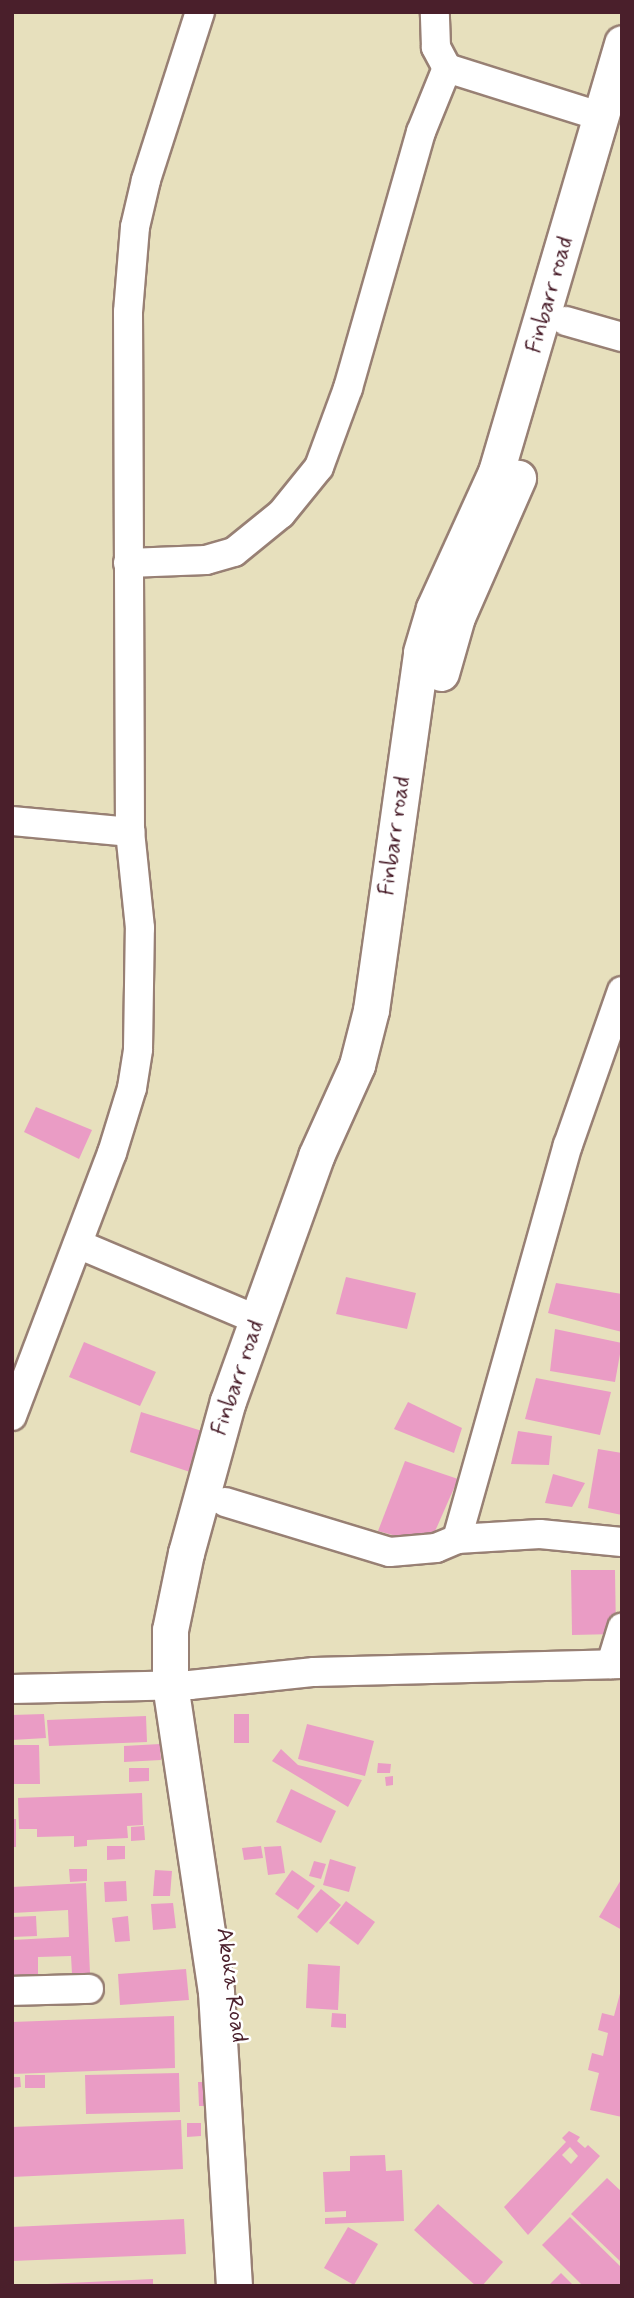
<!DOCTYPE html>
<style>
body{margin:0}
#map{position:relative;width:634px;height:2298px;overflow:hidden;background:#e7e0bd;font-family:Mynerve,sans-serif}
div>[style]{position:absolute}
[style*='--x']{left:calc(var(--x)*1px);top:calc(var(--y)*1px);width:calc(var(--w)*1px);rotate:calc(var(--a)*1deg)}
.building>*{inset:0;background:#ea9cc5}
.roads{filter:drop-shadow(2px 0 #988074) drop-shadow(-2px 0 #988074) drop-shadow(0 2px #988074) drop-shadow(0 -2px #988074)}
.minor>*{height:28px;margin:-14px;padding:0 14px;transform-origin:14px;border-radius:14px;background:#fff}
.major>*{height:35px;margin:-17.5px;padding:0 17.5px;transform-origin:17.5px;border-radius:17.5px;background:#fff}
span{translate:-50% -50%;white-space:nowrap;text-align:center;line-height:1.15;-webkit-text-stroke:5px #fff;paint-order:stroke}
.street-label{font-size:23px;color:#4a1f2b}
.frame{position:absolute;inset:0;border:14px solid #4a1f2b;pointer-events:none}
</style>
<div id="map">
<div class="building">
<div style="clip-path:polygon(36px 1107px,92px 1130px,79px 1159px,24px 1132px)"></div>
<div style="clip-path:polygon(346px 1277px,416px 1293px,407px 1329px,336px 1314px)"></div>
<div style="clip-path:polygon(556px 1283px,622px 1294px,622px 1332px,548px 1313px)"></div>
<div style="clip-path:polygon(555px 1329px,622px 1343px,615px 1382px,550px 1371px)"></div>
<div style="clip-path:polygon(84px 1342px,156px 1372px,140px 1406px,69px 1377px)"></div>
<div style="clip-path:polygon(536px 1378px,611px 1392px,600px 1435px,525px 1419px)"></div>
<div style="clip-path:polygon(408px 1402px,462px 1428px,454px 1453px,394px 1429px)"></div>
<div style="clip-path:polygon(141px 1412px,215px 1435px,199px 1475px,130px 1452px)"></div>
<div style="clip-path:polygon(518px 1431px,552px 1436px,549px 1465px,511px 1464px)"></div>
<div style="clip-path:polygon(598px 1449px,622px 1453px,622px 1515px,588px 1508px)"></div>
<div style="clip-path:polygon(405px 1461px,458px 1479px,429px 1545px,378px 1531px)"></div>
<div style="clip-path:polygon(553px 1474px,585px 1483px,572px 1507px,545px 1503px)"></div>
<div style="clip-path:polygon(571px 1570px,615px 1570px,616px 1634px,572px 1635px)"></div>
<div style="clip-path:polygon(44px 1714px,46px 1738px,12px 1740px,12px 1715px)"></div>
<div style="clip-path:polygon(234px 1714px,249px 1714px,249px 1743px,234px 1743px)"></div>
<div style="clip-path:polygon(146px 1716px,147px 1742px,49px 1746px,47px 1720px)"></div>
<div style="clip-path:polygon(307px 1724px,374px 1741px,365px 1776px,298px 1759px)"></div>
<div style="clip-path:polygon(160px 1744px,161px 1760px,124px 1762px,124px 1746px)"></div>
<div style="clip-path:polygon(12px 1745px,39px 1745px,40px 1784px,12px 1784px)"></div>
<div style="clip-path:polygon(281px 1749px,298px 1765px,362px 1780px,348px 1807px,272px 1761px)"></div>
<div style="clip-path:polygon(378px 1763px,391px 1764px,390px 1773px,377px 1773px)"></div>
<div style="clip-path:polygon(129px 1768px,149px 1768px,149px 1781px,129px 1782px)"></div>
<div style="clip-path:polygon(393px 1776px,393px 1785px,386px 1786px,385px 1777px)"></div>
<div style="clip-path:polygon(291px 1789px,336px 1811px,321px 1843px,276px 1822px)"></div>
<div style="clip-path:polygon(142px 1793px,143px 1825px,127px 1826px,128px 1838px,87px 1840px,87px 1846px,74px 1847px,74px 1836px,37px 1837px,37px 1829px,19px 1829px,18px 1798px)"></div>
<div style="clip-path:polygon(12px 1819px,16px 1819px,16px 1847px,12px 1847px)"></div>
<div style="clip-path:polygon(144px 1826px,145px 1840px,131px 1841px,131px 1827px)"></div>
<div style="clip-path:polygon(107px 1846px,125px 1846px,125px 1859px,107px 1860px)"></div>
<div style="clip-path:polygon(261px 1846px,263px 1858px,244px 1860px,242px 1848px)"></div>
<div style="clip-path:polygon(281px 1846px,285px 1873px,268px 1875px,264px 1847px)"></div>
<div style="clip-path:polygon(330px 1859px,356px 1867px,349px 1892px,323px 1885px)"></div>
<div style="clip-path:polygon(314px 1861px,326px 1864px,321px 1879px,309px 1876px)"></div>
<div style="clip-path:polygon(69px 1869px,87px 1869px,87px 1881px,70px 1882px)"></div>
<div style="clip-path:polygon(155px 1870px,172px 1871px,170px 1896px,153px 1896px)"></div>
<div style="clip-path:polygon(292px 1870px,315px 1886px,298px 1910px,275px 1894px)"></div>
<div style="clip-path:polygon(622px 1878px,622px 1930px,599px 1917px)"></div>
<div style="clip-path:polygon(126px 1881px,127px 1901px,105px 1902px,104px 1882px)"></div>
<div style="clip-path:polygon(86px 1883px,90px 1973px,72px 1974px,71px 1956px,38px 1957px,38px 1976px,12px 1977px,12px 1940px,69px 1937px,68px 1910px,12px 1913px,12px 1887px)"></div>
<div style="clip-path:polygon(321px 1889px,341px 1905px,317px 1933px,297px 1917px)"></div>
<div style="clip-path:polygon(346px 1901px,375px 1922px,358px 1945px,329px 1923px)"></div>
<div style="clip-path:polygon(173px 1903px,176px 1928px,153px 1930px,151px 1904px)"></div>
<div style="clip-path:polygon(36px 1916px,37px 1936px,12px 1937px,12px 1917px)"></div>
<div style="clip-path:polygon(128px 1916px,130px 1941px,115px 1942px,112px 1918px)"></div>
<div style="clip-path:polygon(308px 1964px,340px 1966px,338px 2010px,306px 2008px)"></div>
<div style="clip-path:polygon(186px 1969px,189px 2000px,120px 2005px,118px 1974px)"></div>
<div style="clip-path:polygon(622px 1986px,622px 2117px,590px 2110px,599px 2073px,588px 2070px,592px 2053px,603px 2056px,608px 2033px,598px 2030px,602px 2013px,614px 2016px)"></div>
<div style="clip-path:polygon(332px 2013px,346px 2014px,346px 2028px,331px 2027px)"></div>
<div style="clip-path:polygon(174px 2016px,175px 2068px,12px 2074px,12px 2022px)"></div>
<div style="clip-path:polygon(179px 2073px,180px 2112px,86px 2114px,85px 2075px)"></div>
<div style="clip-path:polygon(25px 2075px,45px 2075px,45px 2088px,25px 2088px)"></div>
<div style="clip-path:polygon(12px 2077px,20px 2077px,21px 2087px,12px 2088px)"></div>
<div style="clip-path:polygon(198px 2082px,212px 2082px,213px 2106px,199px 2106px)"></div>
<div style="clip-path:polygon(181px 2120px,183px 2169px,12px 2177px,12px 2127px)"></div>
<div style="clip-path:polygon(187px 2123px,201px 2123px,201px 2136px,187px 2137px)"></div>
<div style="clip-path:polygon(evenodd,569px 2131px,580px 2137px,577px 2141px,585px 2148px,588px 2145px,600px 2156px,528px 2235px,504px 2207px,566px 2142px,562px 2138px,569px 2131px,570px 2147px,578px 2156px,571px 2164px,562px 2155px,570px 2147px)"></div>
<div style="clip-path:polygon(385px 2155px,386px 2171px,402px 2170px,404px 2221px,325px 2224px,325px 2218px,346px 2217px,346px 2211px,325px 2212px,323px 2172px,350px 2171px,350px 2156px)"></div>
<div style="clip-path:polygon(607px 2178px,622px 2192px,622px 2263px,571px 2214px)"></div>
<div style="clip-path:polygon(438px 2204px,503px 2262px,482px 2286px,476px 2286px,414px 2230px)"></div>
<div style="clip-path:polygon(570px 2217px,622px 2268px,622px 2286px,583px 2286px,542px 2245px)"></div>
<div style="clip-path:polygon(184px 2219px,186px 2254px,12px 2261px,12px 2227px)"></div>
<div style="clip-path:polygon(348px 2227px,378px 2244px,354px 2285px,324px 2268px)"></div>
<div style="clip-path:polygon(561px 2273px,574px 2286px,548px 2286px)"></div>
<div style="clip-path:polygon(153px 2279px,153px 2286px,47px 2286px,47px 2284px)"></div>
</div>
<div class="roads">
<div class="minor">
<div style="--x:447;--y:68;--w:159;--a:17.5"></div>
<div style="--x:566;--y:321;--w:58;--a:15.9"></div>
<div style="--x:128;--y:563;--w:78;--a:-2.2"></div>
<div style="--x:206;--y:560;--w:29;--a:-16"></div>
<div style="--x:234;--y:552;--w:60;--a:-39"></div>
<div style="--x:281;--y:514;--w:60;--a:-51"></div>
<div style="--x:319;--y:467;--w:84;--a:-69.8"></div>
<div style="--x:348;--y:388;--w:266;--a:-74.1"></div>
<div style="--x:421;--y:132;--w:69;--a:-67.9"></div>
<div style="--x:447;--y:68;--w:24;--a:-118"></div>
<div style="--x:436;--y:47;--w:35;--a:-92"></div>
<div style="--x:12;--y:821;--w:119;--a:5.3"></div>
<div style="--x:78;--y:1244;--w:195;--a:22.9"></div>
<div style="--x:12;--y:1416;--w:281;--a:-69.2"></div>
<div style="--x:112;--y:1153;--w:68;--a:-72.9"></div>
<div style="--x:132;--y:1088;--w:39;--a:-81"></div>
<div style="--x:138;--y:1049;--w:121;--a:-89.1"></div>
<div style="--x:140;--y:928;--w:97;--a:-95.9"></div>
<div style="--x:130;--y:832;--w:520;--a:-90.22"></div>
<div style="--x:128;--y:312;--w:85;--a:-85.3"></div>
<div style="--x:135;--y:227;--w:48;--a:-76.8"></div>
<div style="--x:146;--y:180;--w:176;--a:-72.2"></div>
<div style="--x:225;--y:1502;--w:172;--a:16.9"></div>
<div style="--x:390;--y:1552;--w:46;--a:-5"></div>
<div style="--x:436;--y:1548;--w:23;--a:-23"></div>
<div style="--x:457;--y:1539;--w:83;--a:-3.4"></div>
<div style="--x:540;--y:1534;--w:82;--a:5.6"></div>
<div style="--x:457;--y:1539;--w:409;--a:-74.3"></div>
<div style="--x:568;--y:1145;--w:163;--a:-70.7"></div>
<div style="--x:611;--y:1664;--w:38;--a:-73"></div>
<div style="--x:12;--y:1689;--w:178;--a:-1.3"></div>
<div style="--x:190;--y:1685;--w:125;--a:-6"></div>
<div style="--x:314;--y:1672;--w:308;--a:-1.5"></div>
<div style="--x:12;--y:1991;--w:77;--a:-1.5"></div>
</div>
<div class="major">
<div style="--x:441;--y:673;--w:58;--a:-74.1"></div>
<div style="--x:457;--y:617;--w:152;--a:-66.3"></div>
<div style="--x:234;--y:2286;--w:295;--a:-93.5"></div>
<div style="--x:216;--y:1992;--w:309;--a:-98.5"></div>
<div style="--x:170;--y:1686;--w:56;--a:-90"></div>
<div style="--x:170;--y:1630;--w:79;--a:-78.3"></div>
<div style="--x:186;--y:1553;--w:158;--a:-74.6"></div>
<div style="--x:228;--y:1401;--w:260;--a:-70.2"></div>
<div style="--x:316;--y:1156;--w:100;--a:-65.7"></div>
<div style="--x:357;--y:1065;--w:57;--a:-75.7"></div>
<div style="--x:371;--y:1010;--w:361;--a:-82"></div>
<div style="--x:421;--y:652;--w:46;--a:-73.5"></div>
<div style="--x:434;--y:608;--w:149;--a:-65.5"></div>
<div style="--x:496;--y:472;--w:447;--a:-73.6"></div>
</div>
</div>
<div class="street-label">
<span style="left:550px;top:295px;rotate:-74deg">Finbarr road</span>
<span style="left:395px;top:836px;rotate:-82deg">Finbarr road</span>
<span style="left:238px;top:1378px;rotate:-71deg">Finbarr road</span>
<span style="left:231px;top:1985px;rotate:82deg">Akoka Road</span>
</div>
<div class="frame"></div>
</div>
